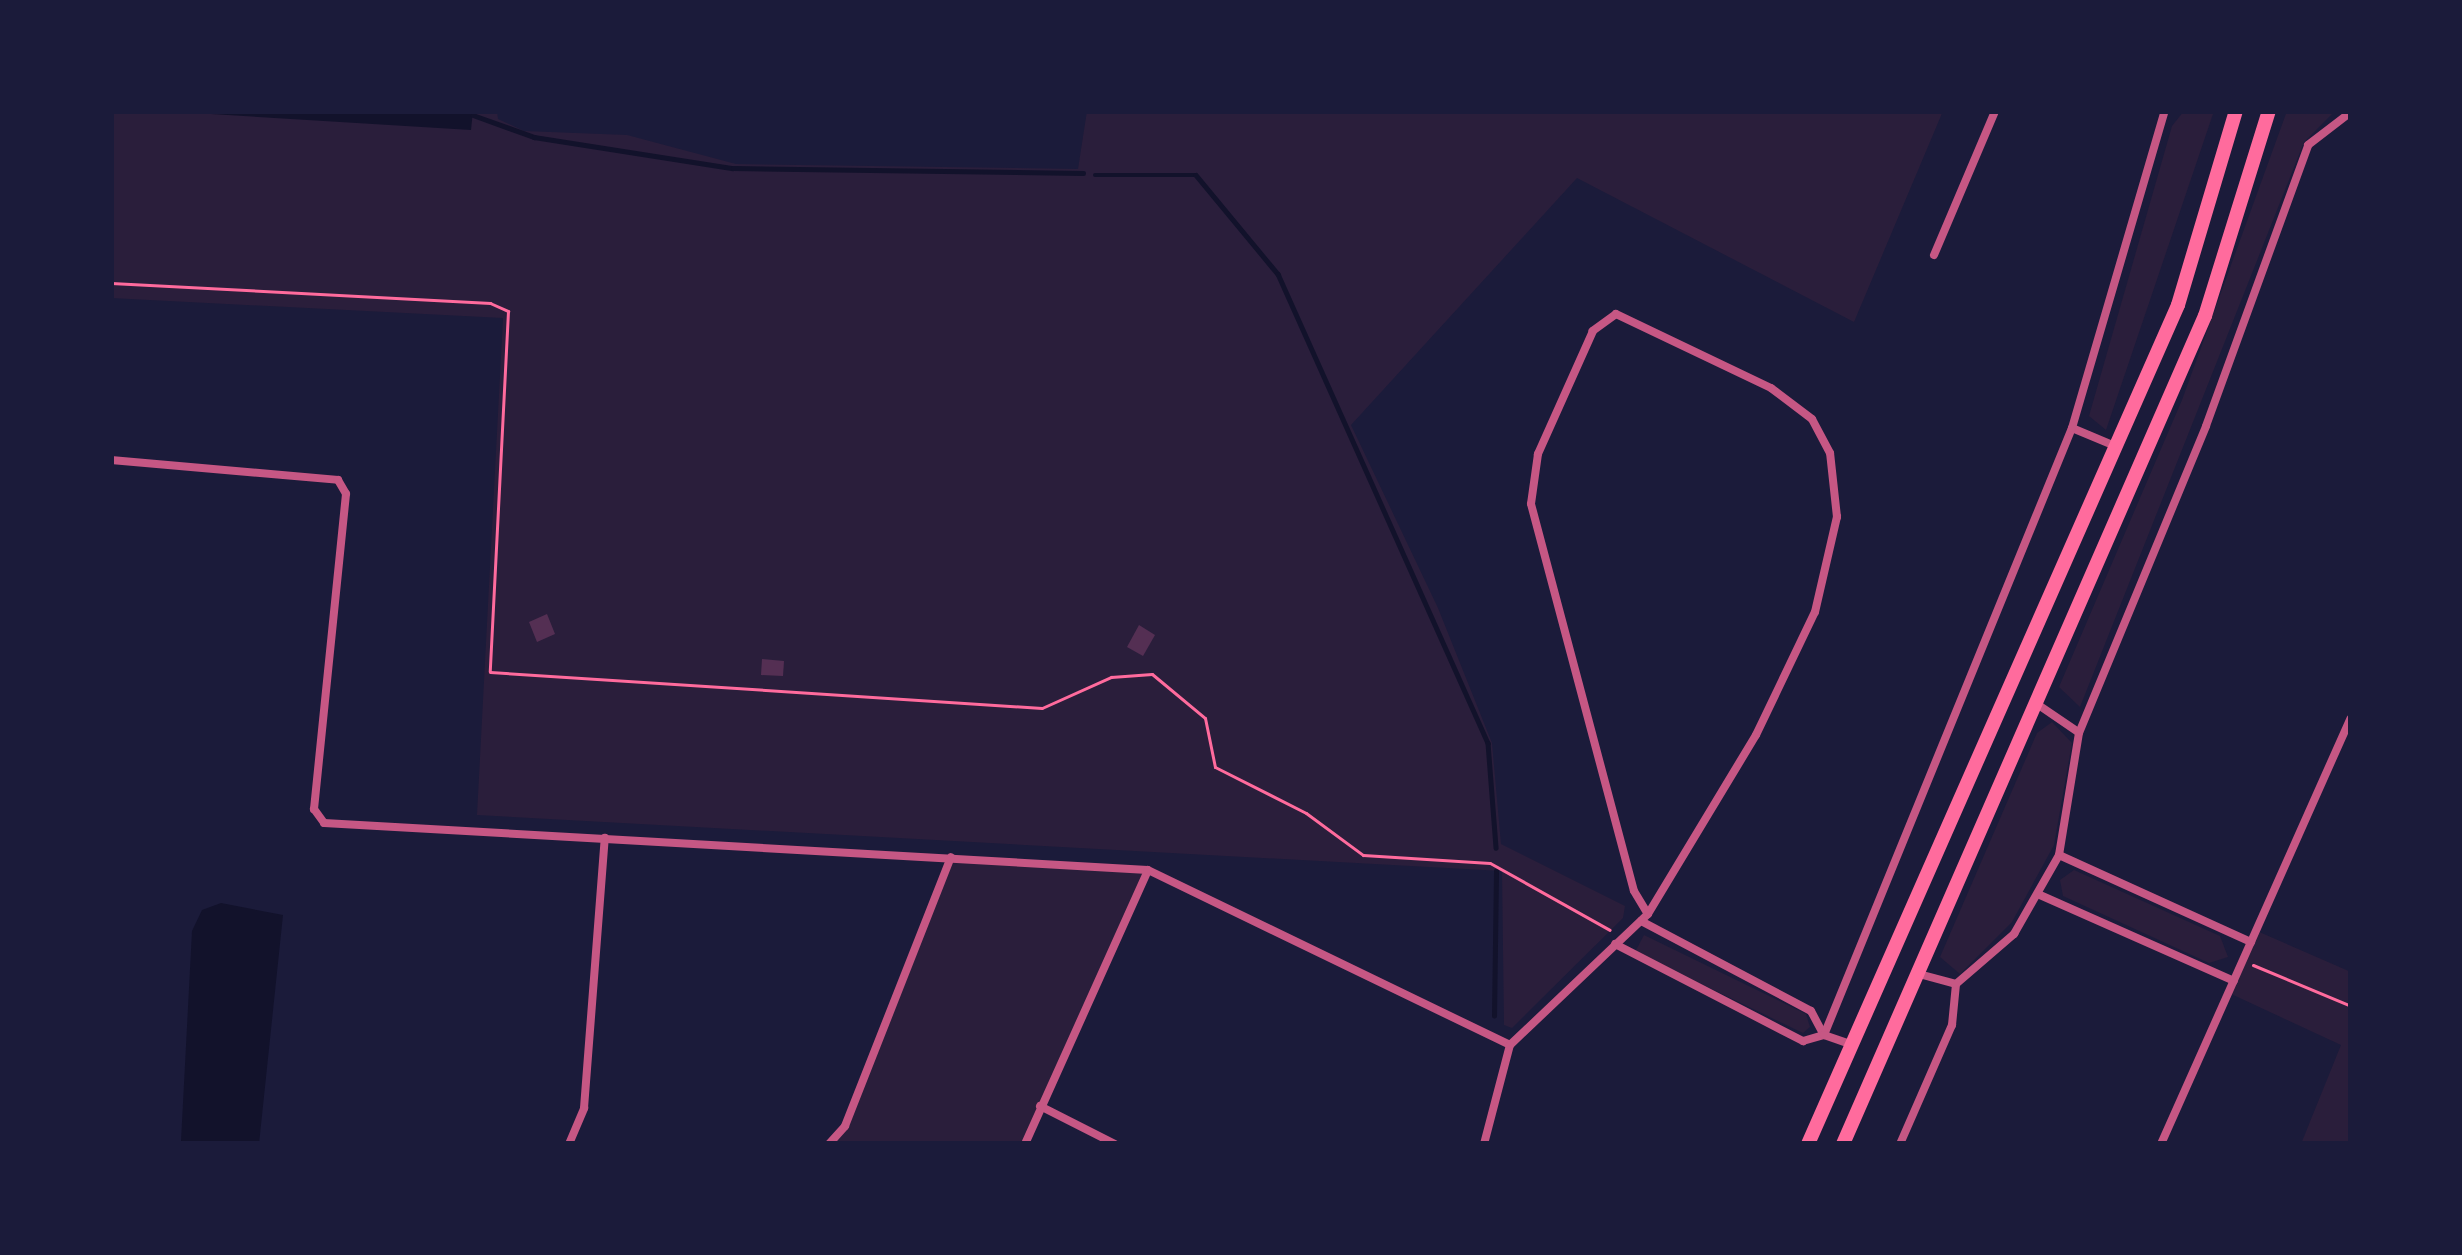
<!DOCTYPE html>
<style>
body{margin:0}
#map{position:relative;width:2462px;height:1255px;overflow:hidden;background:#1b1b3a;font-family:"Nunito Sans",sans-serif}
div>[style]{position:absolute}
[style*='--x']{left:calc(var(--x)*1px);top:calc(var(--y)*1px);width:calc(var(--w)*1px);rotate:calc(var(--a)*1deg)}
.green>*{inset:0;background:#2a1e3b}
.water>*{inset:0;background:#12122b}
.stream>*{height:4.5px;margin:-2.25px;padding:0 2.25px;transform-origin:2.25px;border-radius:2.25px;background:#12122b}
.building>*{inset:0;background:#542f53}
.path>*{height:3px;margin:-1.5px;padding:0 1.5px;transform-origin:1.5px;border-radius:1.5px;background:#ff6b9d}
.minor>*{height:8px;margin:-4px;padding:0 4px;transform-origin:4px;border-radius:4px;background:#c65784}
.trunk>*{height:14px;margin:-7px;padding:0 7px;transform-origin:7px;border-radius:7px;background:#ff6b9d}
span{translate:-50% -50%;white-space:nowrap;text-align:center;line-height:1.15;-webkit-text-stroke:12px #1b1b3a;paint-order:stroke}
.frame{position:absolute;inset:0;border:114px solid #1b1b3a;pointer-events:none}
</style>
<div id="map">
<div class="green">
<div style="clip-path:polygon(111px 111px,497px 111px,498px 119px,524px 131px,627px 135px,736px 164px,1078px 169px,1087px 111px,1943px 111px,1854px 322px,1577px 178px,1351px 425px,1438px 608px,1492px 743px,1501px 844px,1625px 906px,1623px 918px,1512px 1028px,1504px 1025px,1502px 871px,477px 815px,503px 318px,111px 298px)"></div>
<div style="clip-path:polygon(2184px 111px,2214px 111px,2106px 430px,2089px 416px,2172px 126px)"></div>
<div style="clip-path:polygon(2287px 111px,2335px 111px,2304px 142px,2080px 707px,2059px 687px,2182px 400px)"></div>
<div style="clip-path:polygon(2052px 722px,2072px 743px,2054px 845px,2012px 922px,1960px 974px,1940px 957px,2037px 733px)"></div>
<div style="clip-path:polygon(951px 857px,1148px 870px,1025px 1144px,829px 1144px,845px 1126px)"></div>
<div style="clip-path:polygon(2074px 870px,2220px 936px,2228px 957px,2209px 963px,2063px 896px,2060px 880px)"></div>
<div style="clip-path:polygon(2257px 931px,2351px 972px,2351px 1144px,2301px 1144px,2341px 1045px,2229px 993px)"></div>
<div style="clip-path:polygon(1644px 935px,1806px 1014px,1810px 1027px,1803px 1033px,1635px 952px)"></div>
</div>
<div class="water">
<div style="clip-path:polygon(162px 111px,473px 111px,471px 130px)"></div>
<div style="clip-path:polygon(221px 903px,283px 915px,259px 1144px,181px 1141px,192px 931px,202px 910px)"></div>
</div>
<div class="stream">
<div style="--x:473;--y:115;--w:65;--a:19.8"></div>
<div style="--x:534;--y:137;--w:201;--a:8.9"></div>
<div style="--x:733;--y:168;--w:350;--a:0.8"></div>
<div style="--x:1095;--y:175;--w:101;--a:0"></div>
<div style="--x:1196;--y:175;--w:129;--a:50.4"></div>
<div style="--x:1278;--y:274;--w:514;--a:65.88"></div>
<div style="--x:1488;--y:743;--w:105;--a:85.6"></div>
<div style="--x:1494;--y:1016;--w:145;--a:-89.2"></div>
</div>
<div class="building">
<div style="clip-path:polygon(547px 614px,555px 634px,537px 642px,529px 622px)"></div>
<div style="clip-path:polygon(1139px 625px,1155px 635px,1143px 656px,1127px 647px)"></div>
<div style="clip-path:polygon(762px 659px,784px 661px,783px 676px,761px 675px)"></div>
</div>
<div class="path">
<div style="--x:111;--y:283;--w:380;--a:3"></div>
<div style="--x:490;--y:303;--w:20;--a:24"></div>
<div style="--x:508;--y:311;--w:361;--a:92.9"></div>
<div style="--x:490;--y:672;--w:553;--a:3.73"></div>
<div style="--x:1042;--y:708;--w:76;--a:-24.2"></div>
<div style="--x:1111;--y:677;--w:41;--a:-4.2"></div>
<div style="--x:1152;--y:674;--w:69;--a:39.7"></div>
<div style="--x:1205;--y:718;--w:50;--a:78.5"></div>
<div style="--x:1215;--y:767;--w:102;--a:26.8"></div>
<div style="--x:1306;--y:813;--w:71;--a:36.4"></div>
<div style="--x:1363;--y:855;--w:127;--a:3.6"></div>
<div style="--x:1490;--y:863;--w:137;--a:29.2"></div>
<div style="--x:2253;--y:965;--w:106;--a:22.7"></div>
</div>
<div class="minor">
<div style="--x:1934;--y:255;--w:156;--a:-67"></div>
<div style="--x:2072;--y:428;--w:47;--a:22.7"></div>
<div style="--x:111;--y:460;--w:228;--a:5"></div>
<div style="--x:338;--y:480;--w:16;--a:60"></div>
<div style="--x:346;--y:494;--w:317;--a:95.8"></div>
<div style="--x:314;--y:809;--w:17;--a:54"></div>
<div style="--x:324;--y:823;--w:825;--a:3.26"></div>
<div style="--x:1148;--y:870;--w:402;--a:25.8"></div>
<div style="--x:2037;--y:704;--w:50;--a:34.3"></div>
<div style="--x:2059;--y:855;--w:211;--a:24.4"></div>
<div style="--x:2040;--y:895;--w:212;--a:23.9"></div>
<div style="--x:1641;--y:921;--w:192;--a:27.9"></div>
<div style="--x:1811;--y:1011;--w:26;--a:62"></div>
<div style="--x:1615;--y:944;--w:212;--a:27.3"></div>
<div style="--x:1803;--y:1041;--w:22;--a:-16"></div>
<div style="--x:1919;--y:974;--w:38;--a:15"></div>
<div style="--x:1824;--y:1035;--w:656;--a:-67.78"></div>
<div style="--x:2072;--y:428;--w:328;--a:-73.7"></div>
<div style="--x:1824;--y:1035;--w:28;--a:19"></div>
<div style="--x:1040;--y:1106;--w:84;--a:26.9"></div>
<div style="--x:569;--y:1144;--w:39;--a:-67"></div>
<div style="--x:584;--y:1108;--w:271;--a:-85.6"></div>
<div style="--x:829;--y:1144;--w:24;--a:-48"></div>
<div style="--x:845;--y:1126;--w:289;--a:-68.5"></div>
<div style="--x:1025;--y:1144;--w:300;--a:-65.8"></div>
<div style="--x:1484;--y:1144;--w:102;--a:-75.3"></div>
<div style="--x:1510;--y:1045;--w:190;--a:-43.5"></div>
<div style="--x:1648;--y:914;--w:209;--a:-58.9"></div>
<div style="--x:1756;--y:735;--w:136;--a:-64.4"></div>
<div style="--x:1815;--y:612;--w:98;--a:-77"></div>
<div style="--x:1837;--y:517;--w:64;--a:-96.2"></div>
<div style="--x:1830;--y:453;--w:38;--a:-118"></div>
<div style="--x:1812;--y:419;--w:51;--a:-142.9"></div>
<div style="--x:1771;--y:388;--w:172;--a:-154.5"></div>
<div style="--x:1616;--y:314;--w:29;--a:144"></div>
<div style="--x:1593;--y:331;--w:135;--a:114.1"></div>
<div style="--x:1538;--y:454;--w:50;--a:98"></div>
<div style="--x:1531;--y:504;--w:400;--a:75.1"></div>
<div style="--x:1634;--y:891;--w:27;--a:59"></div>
<div style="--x:1900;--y:1144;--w:130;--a:-66.4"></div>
<div style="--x:1952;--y:1025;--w:41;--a:-84.4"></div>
<div style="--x:1956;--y:984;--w:77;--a:-40.8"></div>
<div style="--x:2014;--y:934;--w:91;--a:-60.3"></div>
<div style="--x:2059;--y:855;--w:124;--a:-80.7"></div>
<div style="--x:2079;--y:733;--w:332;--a:-67.5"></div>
<div style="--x:2206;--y:426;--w:299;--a:-70"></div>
<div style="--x:2308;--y:145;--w:54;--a:-37.5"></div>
<div style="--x:2161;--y:1144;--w:466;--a:-66"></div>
</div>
<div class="trunk">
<div style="--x:1808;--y:1144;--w:917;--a:-66.2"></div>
<div style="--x:2178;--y:305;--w:202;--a:-73.4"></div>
<div style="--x:1843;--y:1144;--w:904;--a:-66.39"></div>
<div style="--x:2205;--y:316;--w:215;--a:-72.7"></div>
</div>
<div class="frame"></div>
</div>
